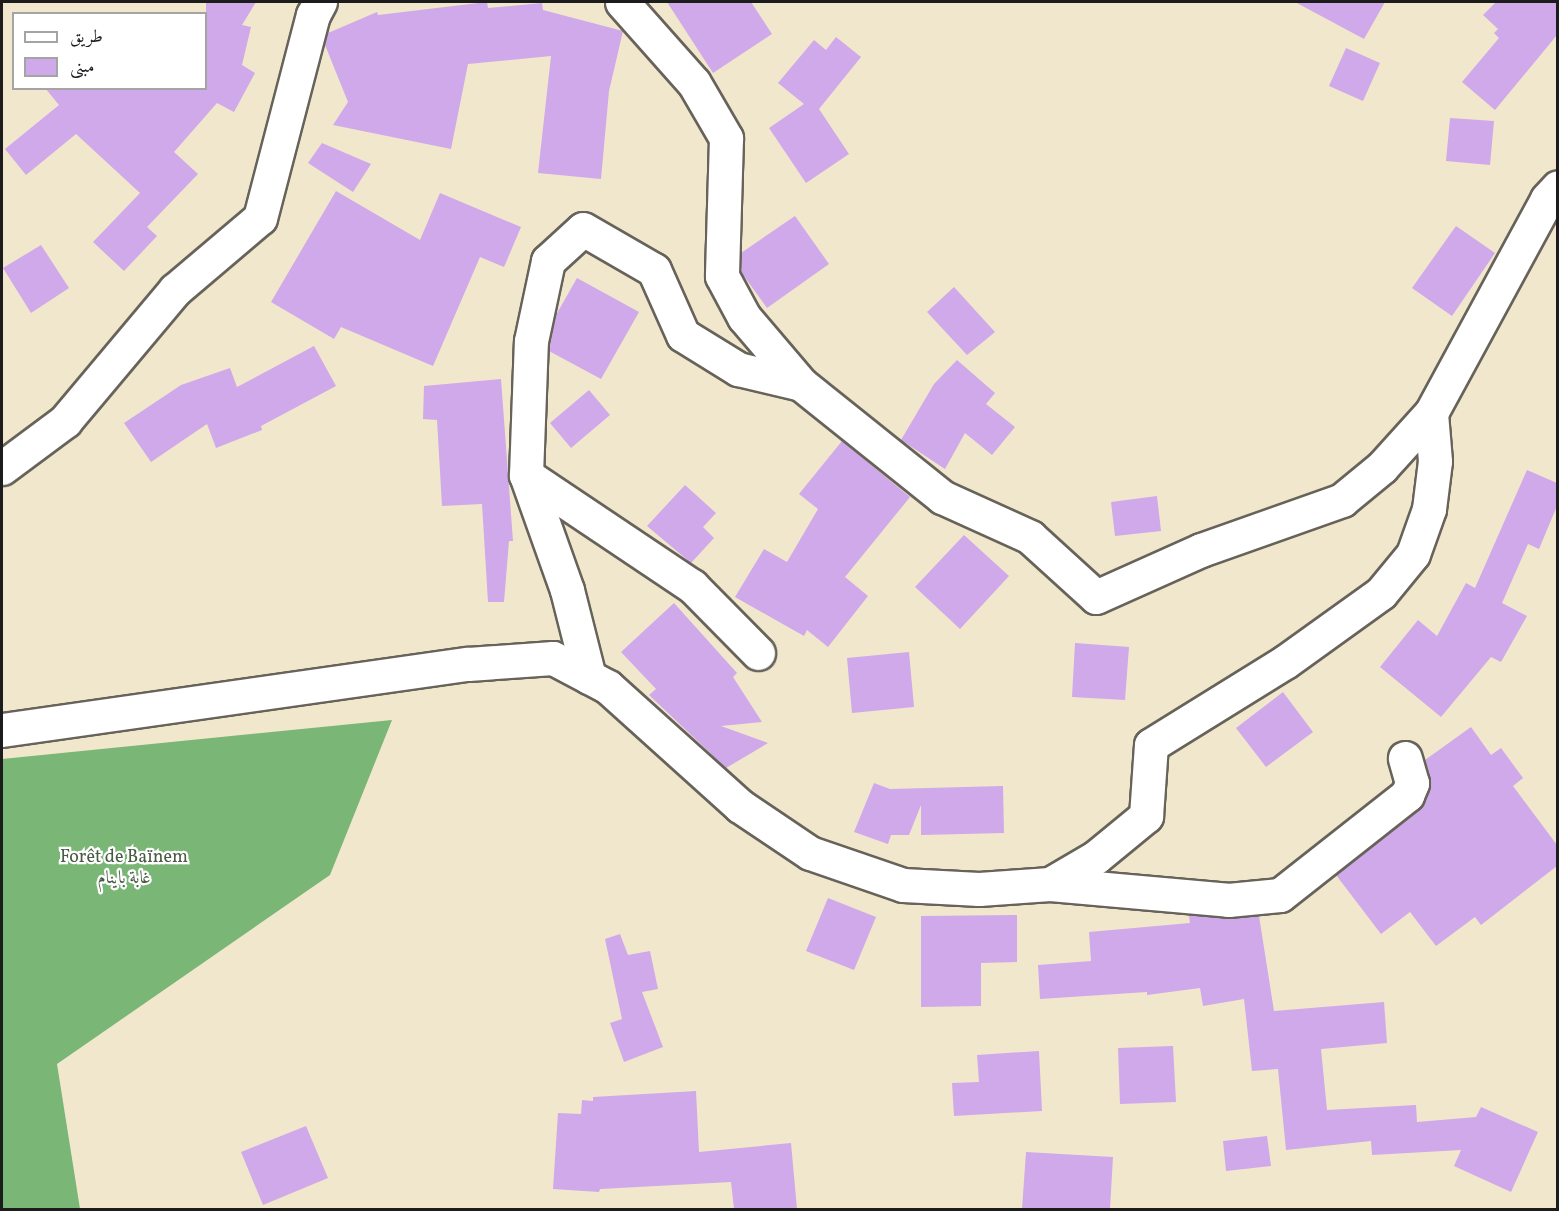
<!DOCTYPE html>
<meta charset="utf-8">
<style>
body{margin:0}
#map{position:relative;width:1559px;height:1211px;overflow:hidden;background:#f1e7cd;font-family:Vollkorn,Amiri,serif}
div>[style]{position:absolute}
[style*='--x']{left:calc(var(--x)*1px);top:calc(var(--y)*1px);width:calc(var(--w)*1px);rotate:calc(var(--a)*1deg)}
.forest>*{inset:0;background:#7ab675}
.building>*{inset:0;background:#cfa9ea}
.roads{filter:drop-shadow(2px 0 #67635a) drop-shadow(-2px 0 #67635a) drop-shadow(0 2px #67635a) drop-shadow(0 -2px #67635a)}
.minor>*{height:33px;margin:-16.5px;padding:0 16.5px;transform-origin:16.5px;border-radius:16.5px;background:#fff}
span{translate:-50% -50%;white-space:nowrap;text-align:center;line-height:1.15;-webkit-text-stroke:4.5px #fff;paint-order:stroke}
.park-label{font-size:18px;color:#475c42}
.frame{position:absolute;inset:0;border:3px solid #1c1c1c;pointer-events:none}
.legend{position:absolute;left:12px;top:12px;width:195px;height:78px;box-sizing:border-box;background:#fff;border:2px solid #a4a4a4;margin:0;padding:8px 10px;list-style:none;font-size:18px;color:#1c1c1c}
.legend li{display:flex;align-items:center;gap:12px;height:30px}
.legend b{width:30px;border:2px solid #a4a4a4}
</style>
<div id="map">
<div class="forest">
<div style="clip-path:polygon(392px 720px,330px 875px,57px 1064px,80px 1209px,2px 1209px,2px 759px)"></div>
</div>
<div class="building">
<div style="clip-path:polygon(206px 2px,256px 2px,242px 25px,251px 27px,242px 65px,255px 73px,234px 112px,217px 103px,174px 152px,198px 174px,147px 227px,157px 236px,124px 271px,93px 242px,140px 193px,76px 134px,26px 175px,5px 149px,59px 105px,45px 88px,206px 88px)"></div>
<div style="clip-path:polygon(487px 2px,488px 8px,542px 3px,543px 10px,623px 31px,609px 91px,601px 179px,538px 173px,551px 56px,468px 64px,451px 149px,333px 125px,348px 102px,325px 45px,328px 33px,377px 12px,378px 15px)"></div>
<div style="clip-path:polygon(667px 2px,751px 2px,772px 34px,713px 73px)"></div>
<div style="clip-path:polygon(1295px 2px,1385px 2px,1364px 39px)"></div>
<div style="clip-path:polygon(1496px 2px,1557px 2px,1557px 35px,1495px 110px,1462px 82px,1499px 38px,1494px 33px,1498px 29px,1483px 15px)"></div>
<div style="clip-path:polygon(836px 37px,861px 57px,819px 109px,849px 154px,806px 183px,769px 128px,804px 104px,778px 83px,814px 40px,826px 50px)"></div>
<div style="clip-path:polygon(1346px 48px,1380px 63px,1363px 101px,1329px 86px)"></div>
<div style="clip-path:polygon(1450px 118px,1494px 121px,1490px 165px,1446px 161px)"></div>
<div style="clip-path:polygon(322px 143px,371px 164px,353px 192px,308px 163px)"></div>
<div style="clip-path:polygon(336px 191px,420px 240px,440px 193px,521px 227px,504px 267px,480px 257px,433px 366px,341px 327px,334px 339px,271px 302px)"></div>
<div style="clip-path:polygon(795px 216px,829px 264px,767px 308px,741px 272px,741px 253px)"></div>
<div style="clip-path:polygon(1456px 226px,1495px 253px,1452px 316px,1412px 288px)"></div>
<div style="clip-path:polygon(41px 245px,69px 288px,31px 313px,3px 268px)"></div>
<div style="clip-path:polygon(577px 278px,639px 312px,601px 379px,549px 351px,556px 315px)"></div>
<div style="clip-path:polygon(954px 287px,995px 332px,967px 355px,927px 312px)"></div>
<div style="clip-path:polygon(314px 346px,336px 386px,261px 426px,262px 430px,216px 448px,207px 424px,151px 462px,124px 423px,181px 385px,230px 368px,237px 387px)"></div>
<div style="clip-path:polygon(957px 360px,995px 393px,986px 404px,1015px 427px,992px 455px,965px 433px,945px 469px,901px 440px,934px 384px)"></div>
<div style="clip-path:polygon(501px 379px,513px 541px,509px 541px,504px 602px,488px 602px,482px 504px,442px 506px,437px 420px,423px 419px,424px 386px)"></div>
<div style="clip-path:polygon(589px 390px,610px 415px,571px 448px,550px 423px)"></div>
<div style="clip-path:polygon(842px 441px,910px 497px,845px 577px,868px 596px,828px 647px,807px 630px,804px 636px,735px 597px,764px 549px,787px 562px,818px 509px,799px 494px)"></div>
<div style="clip-path:polygon(1527px 470px,1557px 483px,1557px 506px,1539px 549px,1528px 544px,1502px 603px,1527px 616px,1501px 662px,1491px 657px,1441px 717px,1380px 667px,1418px 620px,1437px 636px,1466px 583px,1475px 588px)"></div>
<div style="clip-path:polygon(685px 485px,716px 513px,703px 527px,714px 538px,691px 563px,647px 526px)"></div>
<div style="clip-path:polygon(1157px 496px,1161px 531px,1115px 536px,1111px 502px)"></div>
<div style="clip-path:polygon(964px 535px,1009px 576px,960px 629px,915px 587px)"></div>
<div style="clip-path:polygon(674px 603px,737px 673px,733px 677px,762px 722px,721px 726px,768px 743px,726px 768px,649px 695px,656px 689px,621px 652px)"></div>
<div style="clip-path:polygon(1075px 643px,1129px 647px,1125px 700px,1072px 697px)"></div>
<div style="clip-path:polygon(909px 652px,914px 707px,852px 713px,847px 658px)"></div>
<div style="clip-path:polygon(1283px 692px,1313px 732px,1266px 767px,1236px 728px)"></div>
<div style="clip-path:polygon(1471px 727px,1491px 755px,1501px 748px,1523px 778px,1513px 786px,1557px 845px,1557px 866px,1481px 925px,1475px 917px,1436px 946px,1410px 912px,1381px 934px,1336px 875px,1419px 809px,1429px 789px,1425px 760px)"></div>
<div style="clip-path:polygon(874px 783px,890px 789px,1003px 786px,1004px 833px,921px 835px,921px 805px,909px 835px,891px 835px,888px 844px,854px 832px)"></div>
<div style="clip-path:polygon(828px 898px,876px 917px,854px 970px,806px 951px)"></div>
<div style="clip-path:polygon(1017px 915px,1017px 962px,981px 963px,981px 1006px,921px 1007px,921px 916px)"></div>
<div style="clip-path:polygon(1189px 916px,1259px 916px,1274px 1011px,1384px 1002px,1387px 1043px,1321px 1049px,1327px 1110px,1416px 1105px,1417px 1122px,1476px 1117px,1481px 1107px,1538px 1132px,1511px 1192px,1454px 1166px,1461px 1150px,1372px 1155px,1371px 1141px,1286px 1150px,1278px 1069px,1252px 1071px,1244px 999px,1203px 1006px,1200px 988px,1147px 995px,1147px 992px,1040px 999px,1038px 965px,1091px 961px,1089px 932px,1190px 923px)"></div>
<div style="clip-path:polygon(620px 934px,628px 955px,650px 951px,658px 989px,642px 992px,663px 1047px,624px 1062px,610px 1023px,622px 1019px,605px 939px)"></div>
<div style="clip-path:polygon(1173px 1046px,1176px 1102px,1120px 1104px,1118px 1048px)"></div>
<div style="clip-path:polygon(1039px 1051px,1042px 1111px,954px 1116px,952px 1083px,979px 1082px,977px 1055px)"></div>
<div style="clip-path:polygon(696px 1091px,699px 1152px,791px 1143px,797px 1209px,734px 1209px,731px 1182px,600px 1189px,599px 1192px,553px 1189px,558px 1113px,581px 1114px,582px 1100px,593px 1101px,593px 1097px)"></div>
<div style="clip-path:polygon(306px 1126px,328px 1178px,263px 1205px,241px 1152px)"></div>
<div style="clip-path:polygon(1267px 1136px,1271px 1166px,1226px 1171px,1223px 1141px)"></div>
<div style="clip-path:polygon(1026px 1152px,1113px 1157px,1110px 1209px,1022px 1209px)"></div>
</div>
<div class="roads">
<div class="minor">
<div style="--x:622;--y:2;--w:108;--a:48.4"></div>
<div style="--x:694;--y:83;--w:64;--a:59.8"></div>
<div style="--x:726;--y:138;--w:138;--a:91.7"></div>
<div style="--x:722;--y:276;--w:47;--a:61.8"></div>
<div style="--x:744;--y:317;--w:88;--a:49.6"></div>
<div style="--x:801;--y:384;--w:181;--a:38.7"></div>
<div style="--x:942;--y:497;--w:97;--a:24.4"></div>
<div style="--x:1030;--y:537;--w:89;--a:42.3"></div>
<div style="--x:1096;--y:597;--w:115;--a:-24.1"></div>
<div style="--x:1201;--y:550;--w:150;--a:-19.5"></div>
<div style="--x:1342;--y:500;--w:52;--a:-39.5"></div>
<div style="--x:1382;--y:467;--w:73;--a:-47.8"></div>
<div style="--x:1431;--y:413;--w:243;--a:-61.5"></div>
<div style="--x:1547;--y:199;--w:16;--a:-47"></div>
<div style="--x:2;--y:468;--w:79;--a:-36.7"></div>
<div style="--x:65;--y:421;--w:171;--a:-50"></div>
<div style="--x:175;--y:290;--w:111;--a:-40.3"></div>
<div style="--x:260;--y:218;--w:210;--a:-75.4"></div>
<div style="--x:313;--y:15;--w:15;--a:-62"></div>
<div style="--x:526;--y:475;--w:200;--a:33.8"></div>
<div style="--x:692;--y:586;--w:94;--a:45.4"></div>
<div style="--x:589;--y:677;--w:90;--a:-104.2"></div>
<div style="--x:567;--y:590;--w:122;--a:-109.6"></div>
<div style="--x:526;--y:475;--w:134;--a:-87.9"></div>
<div style="--x:531;--y:341;--w:82;--a:-78"></div>
<div style="--x:548;--y:261;--w:47;--a:-42.4"></div>
<div style="--x:583;--y:229;--w:82;--a:30"></div>
<div style="--x:654;--y:270;--w:71;--a:66"></div>
<div style="--x:683;--y:335;--w:65;--a:31.7"></div>
<div style="--x:738;--y:369;--w:65;--a:13.4"></div>
<div style="--x:2;--y:730;--w:471;--a:-8.1"></div>
<div style="--x:468;--y:664;--w:85;--a:-4"></div>
<div style="--x:553;--y:658;--w:62;--a:27.8"></div>
<div style="--x:608;--y:687;--w:178;--a:42"></div>
<div style="--x:740;--y:806;--w:84;--a:33.9"></div>
<div style="--x:810;--y:853;--w:98;--a:19"></div>
<div style="--x:903;--y:885;--w:76;--a:3"></div>
<div style="--x:979;--y:889;--w:71;--a:-4"></div>
<div style="--x:1050;--y:884;--w:53;--a:-30.4"></div>
<div style="--x:1096;--y:857;--w:65;--a:-39.4"></div>
<div style="--x:1146;--y:816;--w:71;--a:-86"></div>
<div style="--x:1151;--y:745;--w:158;--a:-31.8"></div>
<div style="--x:1285;--y:662;--w:118;--a:-35.7"></div>
<div style="--x:1381;--y:593;--w:50;--a:-50.6"></div>
<div style="--x:1413;--y:554;--w:48;--a:-70.4"></div>
<div style="--x:1429;--y:509;--w:48;--a:-82.9"></div>
<div style="--x:1435;--y:461;--w:48;--a:-94.8"></div>
<div style="--x:1050;--y:884;--w:179;--a:5.1"></div>
<div style="--x:1228;--y:900;--w:52;--a:-5.5"></div>
<div style="--x:1280;--y:895;--w:162;--a:-38.2"></div>
<div style="--x:1407;--y:795;--w:13;--a:-67"></div>
<div style="--x:1412;--y:783;--w:26;--a:-106"></div>
</div>
</div>
<div class="park-label">
<span style="left:124px;top:869px">Forêt de Baïnem<br>غابة باينام</span>
</div>
<div class="frame"></div>
<ul class="legend">
<li><b style="height:8px;background:#fff"></b>طريق</li>
<li><b style="height:16px;background:#cfa9ea"></b>مبنى</li>
</ul>
</div>
